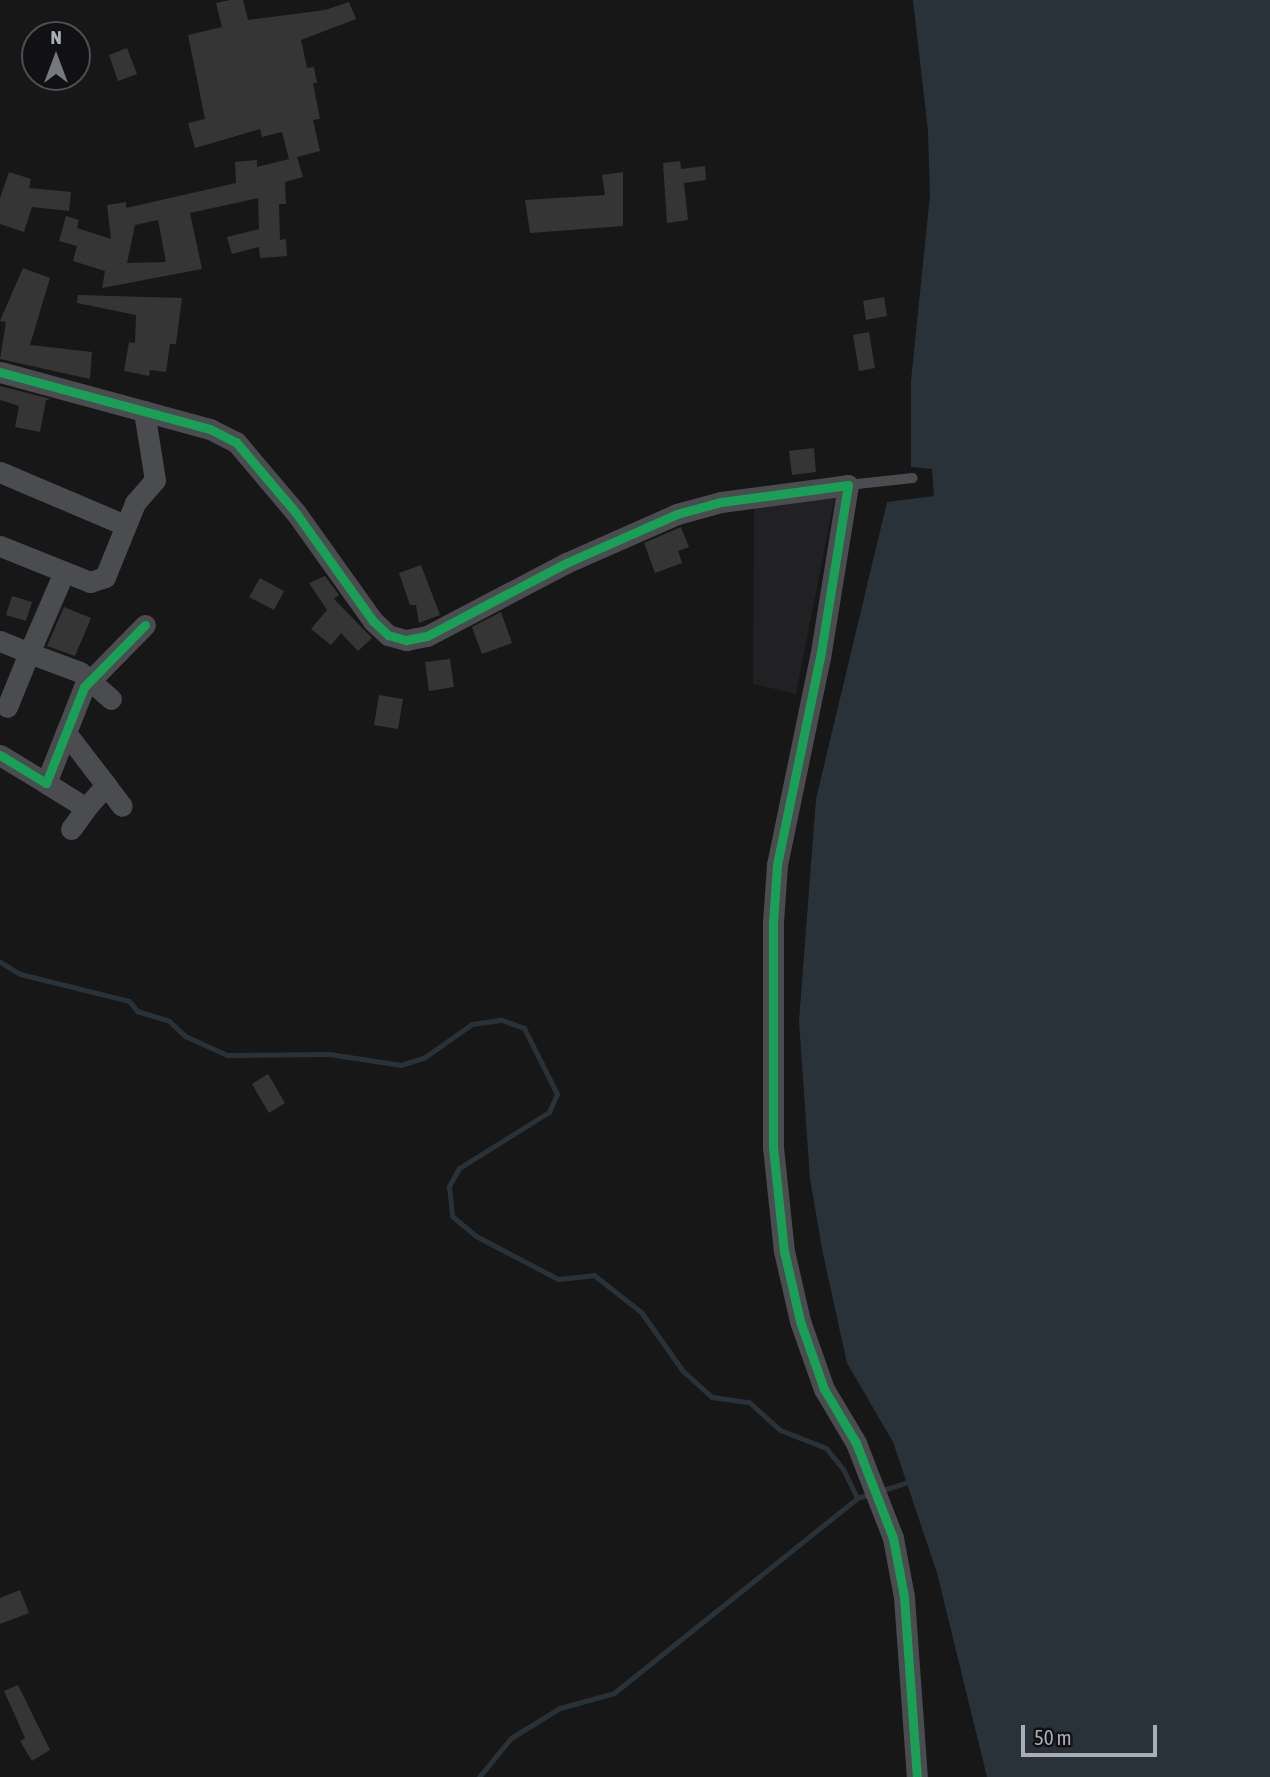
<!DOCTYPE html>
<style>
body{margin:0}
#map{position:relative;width:1270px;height:1777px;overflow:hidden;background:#171717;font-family:"Asap Condensed",sans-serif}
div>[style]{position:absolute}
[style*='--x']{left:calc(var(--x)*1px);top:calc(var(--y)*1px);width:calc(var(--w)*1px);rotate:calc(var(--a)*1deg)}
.built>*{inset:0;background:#212123}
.water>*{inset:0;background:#2a3239}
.stream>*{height:5px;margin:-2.5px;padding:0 2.5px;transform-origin:2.5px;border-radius:2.5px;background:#2a3239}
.building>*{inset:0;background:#353536}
.service>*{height:10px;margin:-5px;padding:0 5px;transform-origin:5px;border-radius:5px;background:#4b4c50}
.minor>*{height:21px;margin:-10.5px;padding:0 10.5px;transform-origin:10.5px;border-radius:10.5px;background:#4b4c50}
.cycleway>*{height:9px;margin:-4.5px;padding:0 4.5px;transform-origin:4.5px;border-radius:4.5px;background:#1a9f57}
span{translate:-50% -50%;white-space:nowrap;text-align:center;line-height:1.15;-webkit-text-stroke:7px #111113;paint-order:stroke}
.north{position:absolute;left:21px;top:21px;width:70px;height:70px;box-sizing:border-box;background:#111113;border:2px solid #4d4f55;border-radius:50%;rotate:0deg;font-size:19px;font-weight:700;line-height:28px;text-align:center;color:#a8adb8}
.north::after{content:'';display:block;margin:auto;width:24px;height:32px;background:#757880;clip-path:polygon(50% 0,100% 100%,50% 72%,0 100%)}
.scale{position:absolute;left:1021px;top:1725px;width:136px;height:32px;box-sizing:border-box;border:4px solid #a8adb8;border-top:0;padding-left:9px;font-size:21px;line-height:24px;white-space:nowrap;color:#a8adb8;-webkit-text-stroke:5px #111113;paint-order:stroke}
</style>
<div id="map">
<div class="built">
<div style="clip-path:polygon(835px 496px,796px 694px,753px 684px,754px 505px)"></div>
</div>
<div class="water">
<div style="clip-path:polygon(913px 0,1270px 0,1270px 1777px,987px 1777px,937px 1573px,893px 1442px,847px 1363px,823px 1254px,810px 1179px,799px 1021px,816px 799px,887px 502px,934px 496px,932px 469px,911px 467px,911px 381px,930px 195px,928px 131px)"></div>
</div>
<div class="stream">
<div style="--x:0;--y:962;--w:23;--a:31"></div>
<div style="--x:20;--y:974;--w:112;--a:13.9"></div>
<div style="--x:129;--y:1001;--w:13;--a:51"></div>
<div style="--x:137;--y:1011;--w:34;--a:17"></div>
<div style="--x:169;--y:1021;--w:22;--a:43"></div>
<div style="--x:185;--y:1036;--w:46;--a:24.3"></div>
<div style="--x:227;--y:1055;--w:102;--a:-0.6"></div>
<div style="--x:329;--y:1054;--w:73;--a:8.7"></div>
<div style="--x:401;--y:1065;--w:25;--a:-18"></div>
<div style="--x:425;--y:1057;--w:57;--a:-35.1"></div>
<div style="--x:472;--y:1024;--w:30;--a:-8"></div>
<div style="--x:502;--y:1020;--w:23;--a:20"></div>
<div style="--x:524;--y:1028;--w:74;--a:63.4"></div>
<div style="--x:557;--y:1094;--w:20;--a:114"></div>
<div style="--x:549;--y:1112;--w:106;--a:148.1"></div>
<div style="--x:459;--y:1168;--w:21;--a:119"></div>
<div style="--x:449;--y:1186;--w:30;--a:84"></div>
<div style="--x:452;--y:1216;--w:31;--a:40"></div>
<div style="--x:476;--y:1236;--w:93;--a:27.7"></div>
<div style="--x:558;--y:1279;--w:36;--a:-6"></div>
<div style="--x:594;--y:1275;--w:60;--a:38.2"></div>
<div style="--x:641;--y:1312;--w:72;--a:54.6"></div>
<div style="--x:683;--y:1371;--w:39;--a:42"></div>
<div style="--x:712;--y:1397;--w:37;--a:8"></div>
<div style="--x:749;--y:1402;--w:42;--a:42.1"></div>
<div style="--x:780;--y:1430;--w:49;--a:21.4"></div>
<div style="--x:826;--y:1448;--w:27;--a:51"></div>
<div style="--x:843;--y:1469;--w:32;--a:64"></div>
<div style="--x:880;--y:1491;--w:29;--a:-18"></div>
<div style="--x:479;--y:1777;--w:50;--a:-50.6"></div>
<div style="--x:511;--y:1738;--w:57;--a:-31.5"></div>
<div style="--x:560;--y:1708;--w:56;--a:-15.5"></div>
<div style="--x:614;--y:1693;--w:312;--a:-38.7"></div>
<div style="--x:857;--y:1498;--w:15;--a:-16"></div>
</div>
<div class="building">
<div style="clip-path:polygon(evenodd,230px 0,243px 0,248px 20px,325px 10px,349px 2px,356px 19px,301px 40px,307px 68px,314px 67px,317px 83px,313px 83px,320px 119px,313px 120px,320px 151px,297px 157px,303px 177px,285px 182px,286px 204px,279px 204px,280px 240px,286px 239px,287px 256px,260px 258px,259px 247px,232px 254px,227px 237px,259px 229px,258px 198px,190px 213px,202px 269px,102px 288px,105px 271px,73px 261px,77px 246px,59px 241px,66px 216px,79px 220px,77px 228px,111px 239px,107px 205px,126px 202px,126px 208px,236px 183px,235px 162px,257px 160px,257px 167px,293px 158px,289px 159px,282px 132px,262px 137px,260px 129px,195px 148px,188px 123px,205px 119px,188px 35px,222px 27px,216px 3px,230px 0,158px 220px,166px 262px,127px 263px,135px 225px,158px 220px)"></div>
<div style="clip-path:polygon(127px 48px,137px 74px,118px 81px,109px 55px)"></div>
<div style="clip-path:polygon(680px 161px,681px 169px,705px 166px,706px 180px,684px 183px,688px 220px,667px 223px,663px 163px)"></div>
<div style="clip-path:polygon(9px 172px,31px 179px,29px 188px,71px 192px,69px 211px,32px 207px,24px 232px,0 224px,0 198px)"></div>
<div style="clip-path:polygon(623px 172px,623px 226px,530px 233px,525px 200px,605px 195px,602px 175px)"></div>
<div style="clip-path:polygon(23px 268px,50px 278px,30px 345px,92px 352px,90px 379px,0 359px,6px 322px,0 321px)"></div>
<div style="clip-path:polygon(78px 295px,182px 298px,176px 344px,170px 344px,166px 372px,150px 370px,149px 376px,124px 371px,129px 342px,135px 343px,136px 315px,77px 303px)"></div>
<div style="clip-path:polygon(884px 297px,887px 316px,866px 320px,863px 301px)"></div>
<div style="clip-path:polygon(869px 332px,875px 368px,859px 371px,853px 335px)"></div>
<div style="clip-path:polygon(0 386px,51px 399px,46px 400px,40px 432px,15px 427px,19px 406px,0 400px)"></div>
<div style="clip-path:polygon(814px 448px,816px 472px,792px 475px,789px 451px)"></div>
<div style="clip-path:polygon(681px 527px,689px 547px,678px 551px,682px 563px,655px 573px,644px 543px)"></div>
<div style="clip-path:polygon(421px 565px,440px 615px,419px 623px,416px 605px,410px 605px,399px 573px)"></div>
<div style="clip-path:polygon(325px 576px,339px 595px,334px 599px,372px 638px,358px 651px,341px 633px,331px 645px,311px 629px,327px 610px,309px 583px)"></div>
<div style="clip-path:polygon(260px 578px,284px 591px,274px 610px,249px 597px)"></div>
<div style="clip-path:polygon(12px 596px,32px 602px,26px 621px,6px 615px)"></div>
<div style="clip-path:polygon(64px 607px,91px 618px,75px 656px,47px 646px)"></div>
<div style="clip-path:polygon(501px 612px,512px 643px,482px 654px,472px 627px)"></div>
<div style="clip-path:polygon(450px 659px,454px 687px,429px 691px,425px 662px)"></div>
<div style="clip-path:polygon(379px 695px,403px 699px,398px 729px,374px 725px)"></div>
<div style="clip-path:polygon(268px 1074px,285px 1103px,269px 1113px,252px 1084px)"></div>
<div style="clip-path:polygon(20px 1590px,29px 1613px,0 1624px,0 1598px)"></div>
<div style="clip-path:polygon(18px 1685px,50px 1750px,32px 1761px,20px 1741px,25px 1738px,4px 1691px)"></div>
</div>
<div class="service">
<div style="--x:848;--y:485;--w:65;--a:-6.1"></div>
</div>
<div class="minor">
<div style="--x:0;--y:372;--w:218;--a:15.2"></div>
<div style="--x:210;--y:429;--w:29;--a:27"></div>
<div style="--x:236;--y:442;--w:93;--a:49.8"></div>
<div style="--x:296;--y:513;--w:133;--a:54.5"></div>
<div style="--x:373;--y:621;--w:21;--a:43"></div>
<div style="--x:388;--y:635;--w:19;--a:16"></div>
<div style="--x:406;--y:640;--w:21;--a:-11"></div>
<div style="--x:427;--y:636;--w:157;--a:-27.7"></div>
<div style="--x:566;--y:563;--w:121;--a:-23.8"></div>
<div style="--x:677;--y:514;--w:46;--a:-15.3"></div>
<div style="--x:721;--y:502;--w:128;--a:-7.6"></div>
<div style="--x:848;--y:485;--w:174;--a:99.2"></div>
<div style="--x:820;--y:657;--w:212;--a:101.7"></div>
<div style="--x:777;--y:865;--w:57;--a:94"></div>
<div style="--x:773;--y:922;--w:225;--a:90"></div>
<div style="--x:773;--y:1147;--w:105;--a:84"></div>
<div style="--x:784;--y:1251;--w:72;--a:77.1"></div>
<div style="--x:800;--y:1321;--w:72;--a:70.6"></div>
<div style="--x:824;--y:1389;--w:63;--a:59.3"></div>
<div style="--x:856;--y:1443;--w:102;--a:68.7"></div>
<div style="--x:893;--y:1538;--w:60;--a:79.4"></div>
<div style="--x:904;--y:1597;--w:180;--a:85.9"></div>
<div style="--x:0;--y:472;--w:136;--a:23"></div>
<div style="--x:0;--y:546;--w:97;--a:21.8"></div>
<div style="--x:90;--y:582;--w:16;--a:-18"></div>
<div style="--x:105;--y:577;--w:80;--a:-67.9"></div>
<div style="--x:135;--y:503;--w:30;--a:-49"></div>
<div style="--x:155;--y:480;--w:70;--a:-99.1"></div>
<div style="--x:64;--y:572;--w:88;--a:113.4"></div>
<div style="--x:29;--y:653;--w:54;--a:20.4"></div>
<div style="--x:80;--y:672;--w:41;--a:41.1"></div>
<div style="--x:0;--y:641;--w:31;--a:22"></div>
<div style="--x:29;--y:653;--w:58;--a:112.2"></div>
<div style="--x:0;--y:755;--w:54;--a:31.3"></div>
<div style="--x:46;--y:783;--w:103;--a:-68.4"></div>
<div style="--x:84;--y:687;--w:87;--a:-45.5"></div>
<div style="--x:46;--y:783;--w:47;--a:32"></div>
<div style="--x:86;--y:808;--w:30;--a:-49"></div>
<div style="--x:106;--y:785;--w:66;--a:-127.6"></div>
<div style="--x:106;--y:785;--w:26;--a:53"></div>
<div style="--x:71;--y:829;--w:26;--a:-54"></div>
</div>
<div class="cycleway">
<div style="--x:0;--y:372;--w:218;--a:15.2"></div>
<div style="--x:210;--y:429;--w:29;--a:27"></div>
<div style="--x:236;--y:442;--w:93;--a:49.8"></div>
<div style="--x:296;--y:513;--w:133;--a:54.5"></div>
<div style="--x:373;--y:621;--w:21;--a:43"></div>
<div style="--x:388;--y:635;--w:19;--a:16"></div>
<div style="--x:406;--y:640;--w:21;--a:-11"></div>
<div style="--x:427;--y:636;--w:157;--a:-27.7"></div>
<div style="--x:566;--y:563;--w:121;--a:-23.8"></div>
<div style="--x:677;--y:514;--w:46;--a:-15.3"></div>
<div style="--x:721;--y:502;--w:128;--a:-7.6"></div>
<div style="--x:848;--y:485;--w:174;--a:99.2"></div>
<div style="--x:820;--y:657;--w:212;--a:101.7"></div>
<div style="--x:777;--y:865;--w:57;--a:94"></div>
<div style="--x:773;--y:922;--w:225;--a:90"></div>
<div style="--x:773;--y:1147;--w:105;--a:84"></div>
<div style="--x:784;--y:1251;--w:72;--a:77.1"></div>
<div style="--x:800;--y:1321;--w:72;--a:70.6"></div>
<div style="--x:824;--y:1389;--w:63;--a:59.3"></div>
<div style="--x:856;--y:1443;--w:102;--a:68.7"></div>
<div style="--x:893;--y:1538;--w:60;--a:79.4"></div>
<div style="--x:904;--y:1597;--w:180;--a:85.9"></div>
<div style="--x:0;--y:755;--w:54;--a:31.3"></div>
<div style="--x:46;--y:783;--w:103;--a:-68.4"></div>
<div style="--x:84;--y:687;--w:87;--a:-45.5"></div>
</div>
<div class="north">N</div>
<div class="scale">50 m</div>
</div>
